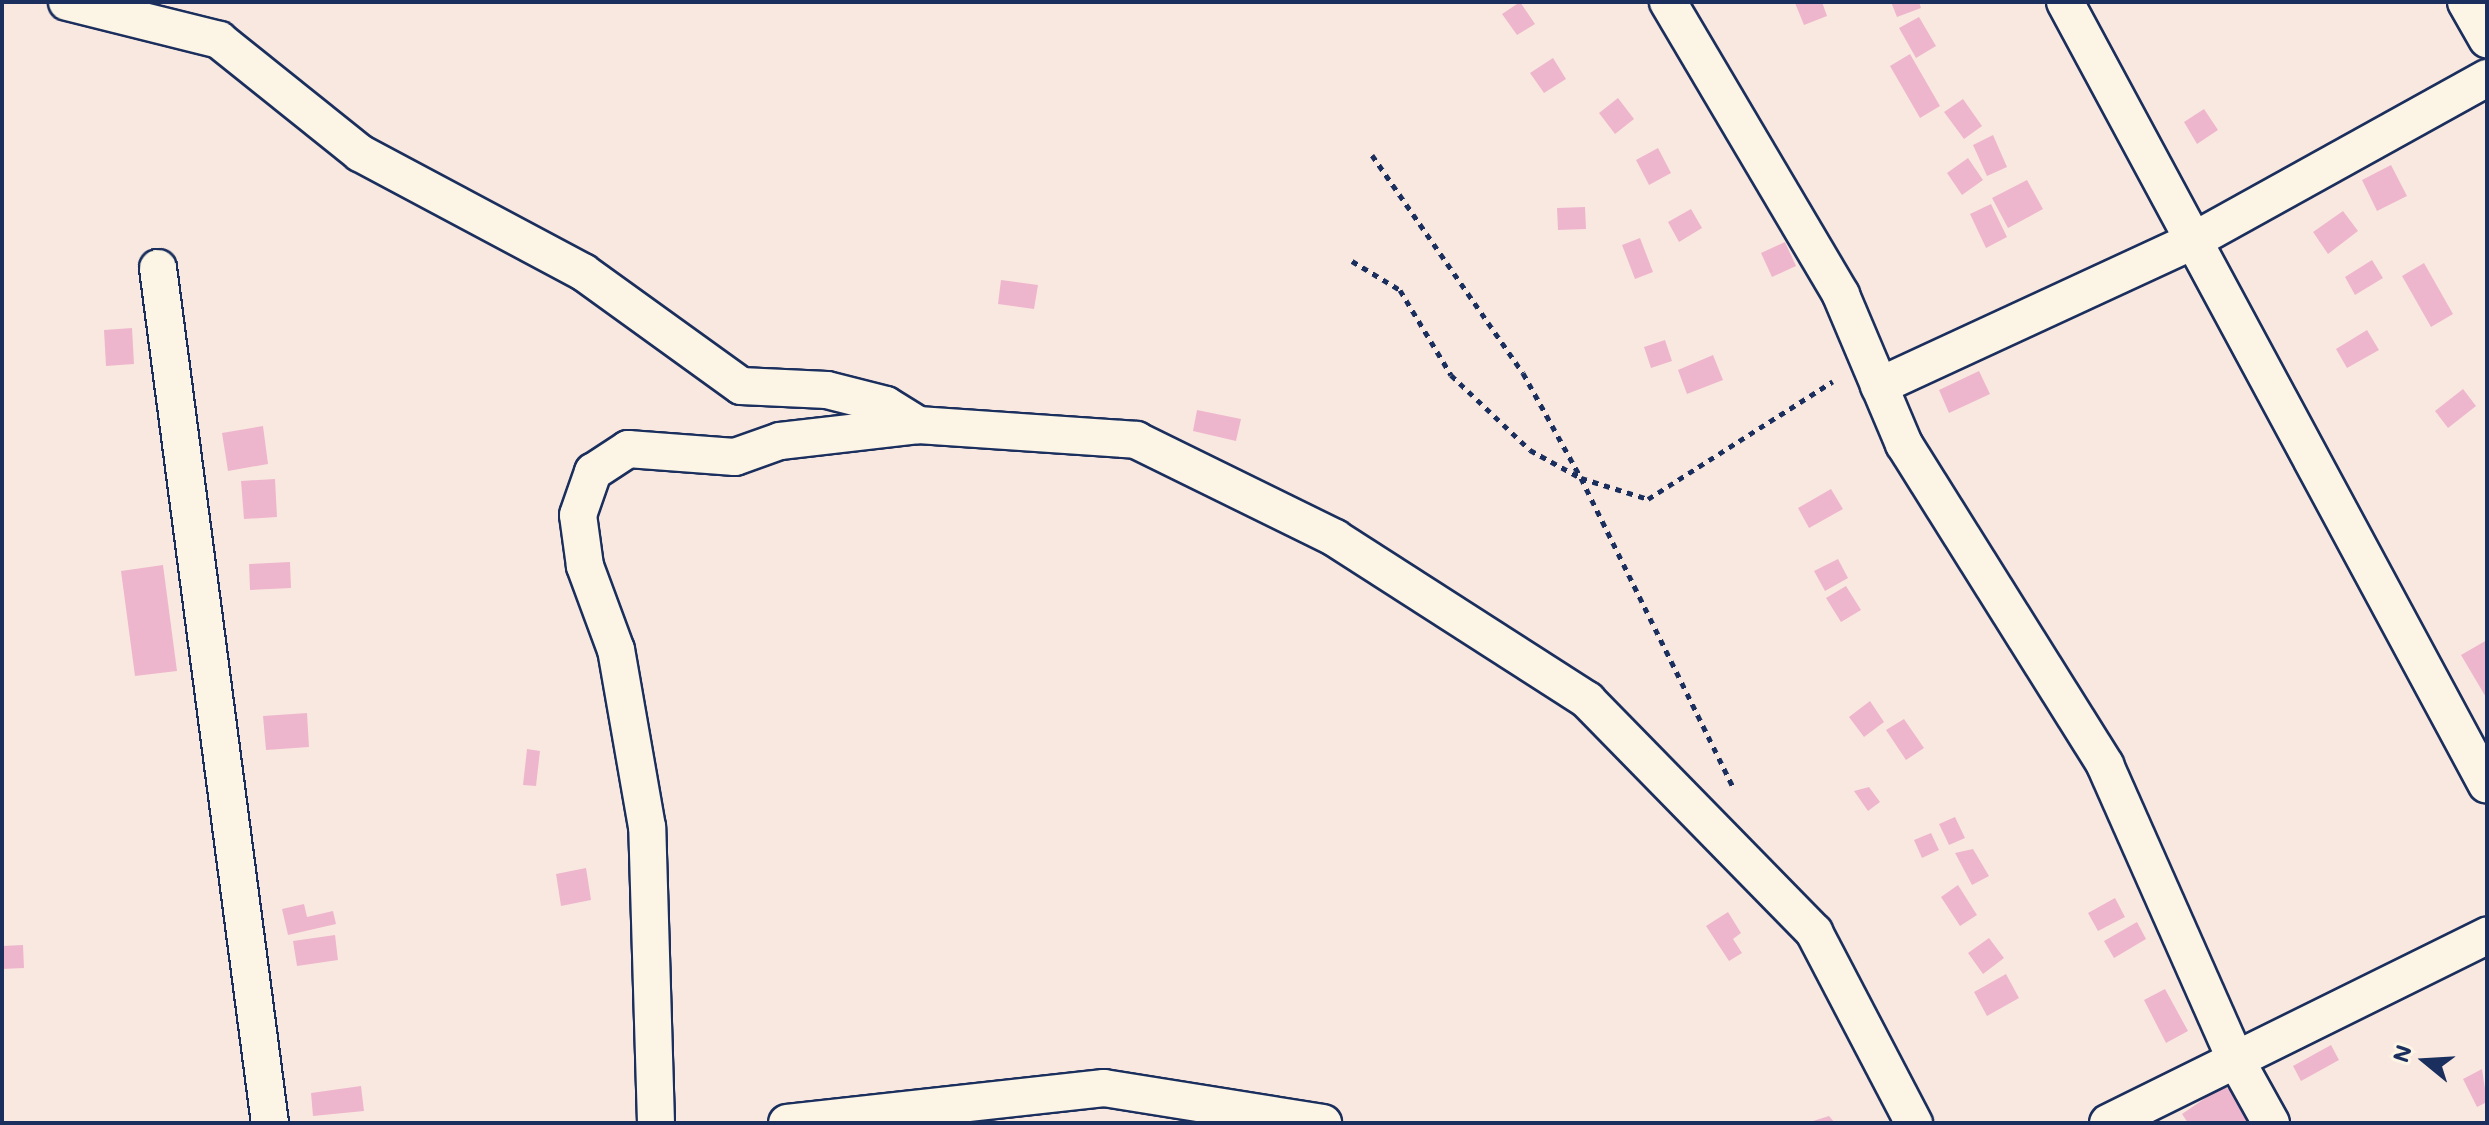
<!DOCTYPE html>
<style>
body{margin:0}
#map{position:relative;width:2489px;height:1125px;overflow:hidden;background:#f9e8e0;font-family:Mali,sans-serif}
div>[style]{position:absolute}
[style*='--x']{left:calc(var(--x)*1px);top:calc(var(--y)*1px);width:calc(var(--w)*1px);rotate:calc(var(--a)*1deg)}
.building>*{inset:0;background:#eeb6cd}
.path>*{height:5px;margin-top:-2.5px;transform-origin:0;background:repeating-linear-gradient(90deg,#1b2f5e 0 6px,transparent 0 12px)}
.roads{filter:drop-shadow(2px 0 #1b2f5e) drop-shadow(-2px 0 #1b2f5e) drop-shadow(0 2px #1b2f5e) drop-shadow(0 -2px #1b2f5e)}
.minor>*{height:36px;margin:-18px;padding:0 18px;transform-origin:18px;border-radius:18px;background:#fcf5e5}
span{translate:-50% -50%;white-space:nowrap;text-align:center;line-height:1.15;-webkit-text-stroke:7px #fcf5e5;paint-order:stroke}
.frame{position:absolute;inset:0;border:4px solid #1b2f5e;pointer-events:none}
.north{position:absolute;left:2385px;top:1021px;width:80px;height:80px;-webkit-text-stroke:6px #fcf5e5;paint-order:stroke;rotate:288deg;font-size:22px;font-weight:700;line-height:32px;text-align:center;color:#1b2f5e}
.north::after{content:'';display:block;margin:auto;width:28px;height:36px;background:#1b2f5e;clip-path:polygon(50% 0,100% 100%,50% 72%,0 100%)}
</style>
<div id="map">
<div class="building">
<div style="clip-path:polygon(1520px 2px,1535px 24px,1517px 35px,1502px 14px)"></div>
<div style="clip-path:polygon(1822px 2px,1827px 16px,1804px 25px,1795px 3px)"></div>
<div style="clip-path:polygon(1891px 2px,1919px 2px,1921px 8px,1897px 17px)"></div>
<div style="clip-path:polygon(1919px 17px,1936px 46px,1916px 58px,1899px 28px)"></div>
<div style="clip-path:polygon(1910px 54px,1940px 106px,1920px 118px,1890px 66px)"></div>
<div style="clip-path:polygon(1553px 58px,1566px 79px,1544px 93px,1530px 73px)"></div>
<div style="clip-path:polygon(1618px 98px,1634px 119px,1615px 134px,1599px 113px)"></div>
<div style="clip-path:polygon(1963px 99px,1982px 126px,1964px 139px,1944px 112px)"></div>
<div style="clip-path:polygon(2204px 109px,2218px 130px,2197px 144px,2184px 122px)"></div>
<div style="clip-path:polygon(1993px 135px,2007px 167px,1987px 176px,1973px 145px)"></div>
<div style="clip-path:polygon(1658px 148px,1671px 173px,1649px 185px,1636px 160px)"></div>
<div style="clip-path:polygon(1968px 158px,1983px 180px,1962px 195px,1947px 173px)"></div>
<div style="clip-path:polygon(2391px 165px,2407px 196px,2377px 211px,2362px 180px)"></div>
<div style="clip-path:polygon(2027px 180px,2043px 209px,2008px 228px,1992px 198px)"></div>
<div style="clip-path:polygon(1991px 204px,2007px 237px,1986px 248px,1970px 214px)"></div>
<div style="clip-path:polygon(1585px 207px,1586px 229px,1558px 230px,1557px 208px)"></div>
<div style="clip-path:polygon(1691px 209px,1702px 228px,1679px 242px,1668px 222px)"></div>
<div style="clip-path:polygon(2343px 211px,2358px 231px,2328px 254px,2313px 232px)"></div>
<div style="clip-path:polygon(1640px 238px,1653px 272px,1635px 279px,1622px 245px)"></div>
<div style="clip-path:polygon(1785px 242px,1796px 266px,1772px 277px,1761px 253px)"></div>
<div style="clip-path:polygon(2372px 260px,2383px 278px,2355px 295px,2345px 277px)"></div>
<div style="clip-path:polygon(2424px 263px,2453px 314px,2431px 327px,2402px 276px)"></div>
<div style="clip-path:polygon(1001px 280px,1038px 285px,1034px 309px,998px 304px)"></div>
<div style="clip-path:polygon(132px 328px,134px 364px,106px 366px,104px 330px)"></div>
<div style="clip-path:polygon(2367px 330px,2379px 350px,2347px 368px,2336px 349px)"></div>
<div style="clip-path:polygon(1665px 340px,1672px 361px,1651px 368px,1644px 347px)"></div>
<div style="clip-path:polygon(1713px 355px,1723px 380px,1687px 394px,1678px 370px)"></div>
<div style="clip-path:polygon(1979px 371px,1990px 394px,1949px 413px,1939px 390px)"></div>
<div style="clip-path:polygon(2463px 389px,2476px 406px,2448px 428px,2435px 411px)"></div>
<div style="clip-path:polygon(1197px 410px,1241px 419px,1236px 441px,1193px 431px)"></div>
<div style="clip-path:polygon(263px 426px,268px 464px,228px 471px,222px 433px)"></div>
<div style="clip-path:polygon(275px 479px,277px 517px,244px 519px,241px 481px)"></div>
<div style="clip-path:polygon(1831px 489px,1843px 509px,1809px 528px,1798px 508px)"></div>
<div style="clip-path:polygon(1838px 559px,1848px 578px,1825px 591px,1814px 571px)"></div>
<div style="clip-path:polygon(290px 562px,291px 588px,250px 590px,249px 564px)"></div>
<div style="clip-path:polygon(163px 565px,177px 671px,135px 676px,121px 571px)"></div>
<div style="clip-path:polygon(1846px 586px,1861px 610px,1841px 622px,1826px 598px)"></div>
<div style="clip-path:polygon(2487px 640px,2487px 699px,2461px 655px)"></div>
<div style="clip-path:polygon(1870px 701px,1884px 722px,1864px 737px,1849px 717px)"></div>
<div style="clip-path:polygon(307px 713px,309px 747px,266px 750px,263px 716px)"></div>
<div style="clip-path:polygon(1904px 719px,1924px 748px,1906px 760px,1886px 730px)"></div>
<div style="clip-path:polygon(527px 749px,540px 751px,536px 786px,523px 785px)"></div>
<div style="clip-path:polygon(1869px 787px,1880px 802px,1868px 811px,1854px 791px)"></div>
<div style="clip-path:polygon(1955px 817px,1965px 838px,1949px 845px,1939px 824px)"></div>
<div style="clip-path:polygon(1931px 833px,1939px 850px,1922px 858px,1914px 840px)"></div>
<div style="clip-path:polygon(1973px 849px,1989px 876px,1972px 885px,1955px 853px)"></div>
<div style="clip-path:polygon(586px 868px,591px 900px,561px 906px,556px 874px)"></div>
<div style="clip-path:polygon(1958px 885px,1977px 915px,1960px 926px,1941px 897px)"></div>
<div style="clip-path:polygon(2115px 898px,2125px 917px,2098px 931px,2088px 913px)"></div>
<div style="clip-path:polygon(304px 904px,307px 917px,333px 911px,336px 924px,288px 935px,282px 909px)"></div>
<div style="clip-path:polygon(1728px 912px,1741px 933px,1733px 939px,1742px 953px,1729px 961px,1706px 926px)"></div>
<div style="clip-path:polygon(2137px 922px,2146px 939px,2114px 958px,2104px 941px)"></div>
<div style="clip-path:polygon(335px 935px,338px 960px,297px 966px,293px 941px)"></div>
<div style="clip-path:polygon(1989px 938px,2004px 958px,1983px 974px,1968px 953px)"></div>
<div style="clip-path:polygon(23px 945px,24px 968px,2px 969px,2px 946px)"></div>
<div style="clip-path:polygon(2006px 974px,2019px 998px,1987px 1016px,1974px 992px)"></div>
<div style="clip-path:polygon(2165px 989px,2188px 1031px,2166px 1043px,2144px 1000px)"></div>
<div style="clip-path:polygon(2331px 1045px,2339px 1060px,2301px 1081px,2293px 1066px)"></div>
<div style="clip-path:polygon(2482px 1069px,2487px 1102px,2477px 1107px,2463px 1079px)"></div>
<div style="clip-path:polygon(361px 1086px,364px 1111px,313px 1116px,311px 1093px)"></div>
<div style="clip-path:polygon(2223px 1086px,2245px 1098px,2261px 1123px,2188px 1123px,2182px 1114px)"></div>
<div style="clip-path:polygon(1829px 1116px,1835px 1123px,1810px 1123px,1810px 1122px)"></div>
</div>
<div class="path">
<div style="--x:1372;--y:155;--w:265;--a:55.3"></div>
<div style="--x:1523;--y:373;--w:120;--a:61.1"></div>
<div style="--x:1581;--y:478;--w:347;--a:63.8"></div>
<div style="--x:1352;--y:261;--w:56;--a:31.1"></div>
<div style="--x:1400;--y:290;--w:99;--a:59"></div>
<div style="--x:1451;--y:375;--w:109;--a:43.5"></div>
<div style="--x:1530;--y:450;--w:58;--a:28.8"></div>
<div style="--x:1581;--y:478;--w:70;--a:17.4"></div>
<div style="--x:1648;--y:499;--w:219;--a:-32.5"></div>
</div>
<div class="roads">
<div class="minor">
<div style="--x:67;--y:2;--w:157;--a:14"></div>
<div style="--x:219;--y:40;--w:181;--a:38.7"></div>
<div style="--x:360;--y:153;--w:253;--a:28.1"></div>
<div style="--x:583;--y:272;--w:195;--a:35.8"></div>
<div style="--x:741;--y:386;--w:86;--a:2.7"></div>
<div style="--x:827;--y:390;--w:61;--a:14.3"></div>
<div style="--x:886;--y:405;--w:38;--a:32"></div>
<div style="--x:1668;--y:2;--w:340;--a:59.4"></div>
<div style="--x:1841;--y:295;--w:162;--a:67.1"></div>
<div style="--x:1904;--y:444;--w:379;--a:57.9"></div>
<div style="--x:2105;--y:765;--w:323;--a:66.1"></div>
<div style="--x:2236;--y:1060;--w:72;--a:60.9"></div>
<div style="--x:2065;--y:2;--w:889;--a:61.68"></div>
<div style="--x:2466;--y:2;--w:43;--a:60.4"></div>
<div style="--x:158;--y:268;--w:862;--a:82.54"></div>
<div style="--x:1879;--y:386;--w:344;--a:-24.8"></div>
<div style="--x:2191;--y:242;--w:338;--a:-29"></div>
<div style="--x:656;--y:1123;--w:296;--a:-91.7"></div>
<div style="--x:647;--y:827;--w:180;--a:-99.9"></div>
<div style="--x:616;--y:650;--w:90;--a:-110.3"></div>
<div style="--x:585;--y:566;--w:51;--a:-97.8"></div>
<div style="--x:578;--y:515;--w:46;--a:-70.8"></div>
<div style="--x:593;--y:472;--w:42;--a:-33.3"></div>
<div style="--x:628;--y:449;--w:107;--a:4.3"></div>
<div style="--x:735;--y:457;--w:48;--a:-19.6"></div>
<div style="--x:780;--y:441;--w:139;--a:-6.6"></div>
<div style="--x:918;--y:425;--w:219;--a:3.9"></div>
<div style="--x:1136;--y:440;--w:222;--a:26.2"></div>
<div style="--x:1335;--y:538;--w:300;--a:32.7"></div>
<div style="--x:1587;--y:700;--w:325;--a:45.6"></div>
<div style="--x:1814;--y:932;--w:216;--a:62.4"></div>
<div style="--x:787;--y:1123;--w:319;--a:-6.3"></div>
<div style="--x:1104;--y:1088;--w:222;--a:9.1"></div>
<div style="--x:2108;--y:1123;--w:423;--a:-26.3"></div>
</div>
</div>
<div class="frame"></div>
<div class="north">N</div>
</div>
